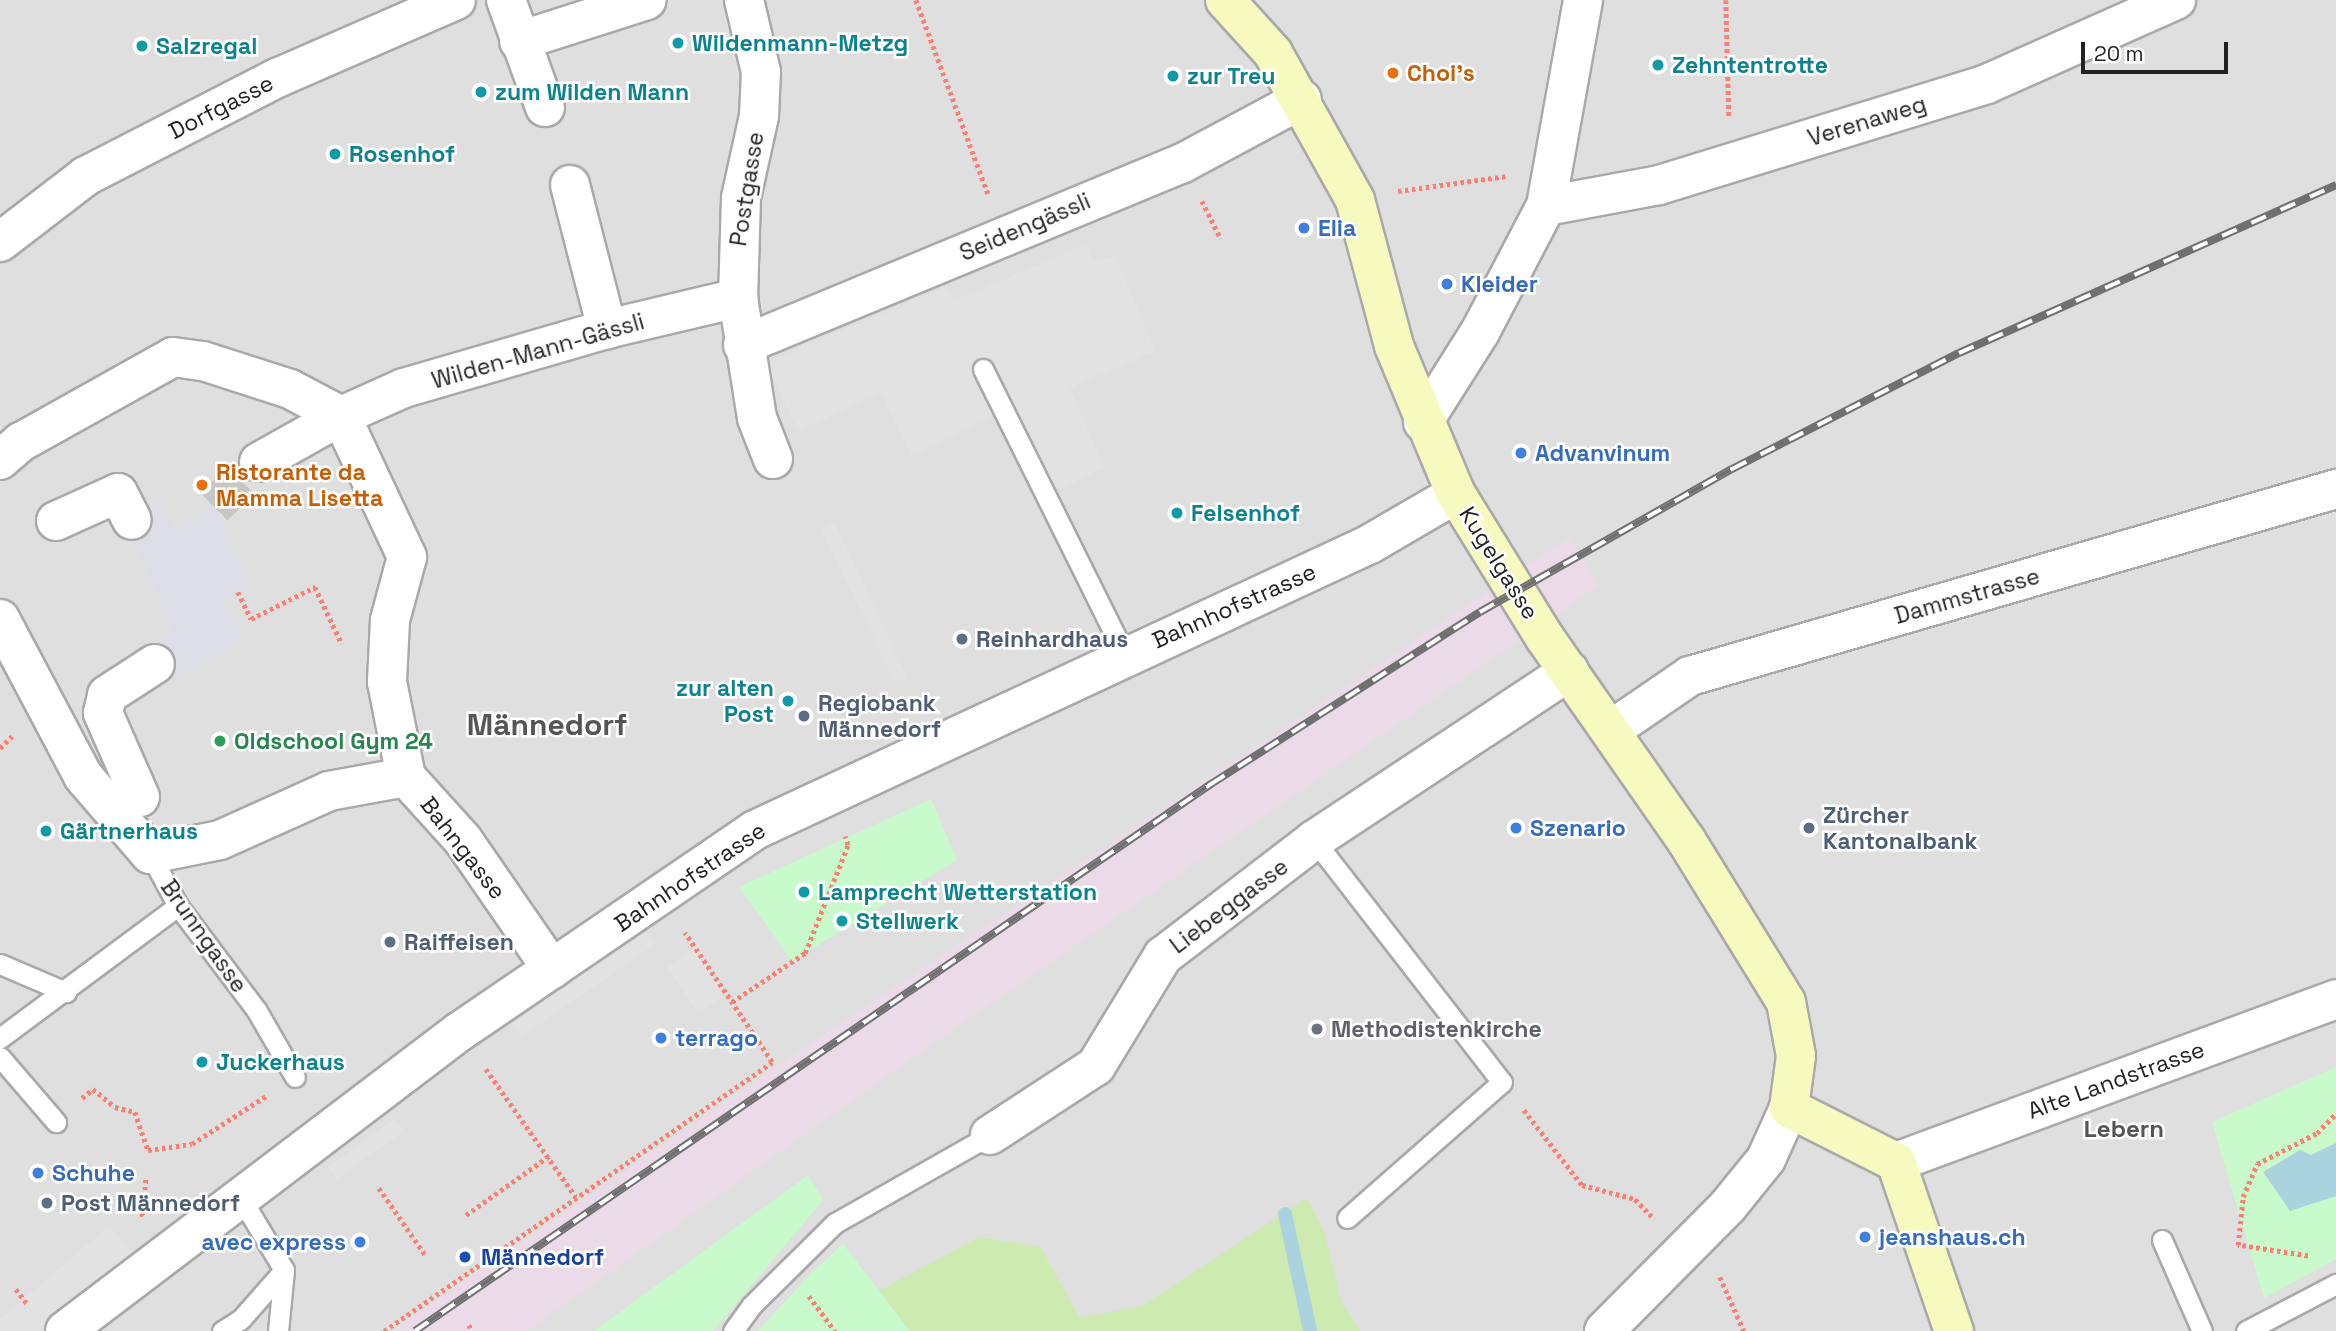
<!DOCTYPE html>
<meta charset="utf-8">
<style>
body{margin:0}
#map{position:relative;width:2336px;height:1331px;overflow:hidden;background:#f2efe9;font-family:"Space Grotesk",sans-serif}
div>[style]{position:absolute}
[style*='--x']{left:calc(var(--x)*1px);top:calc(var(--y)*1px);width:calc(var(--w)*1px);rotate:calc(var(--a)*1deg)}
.residential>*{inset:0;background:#e0dfdf}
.industrial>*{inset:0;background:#ebdbe8}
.grass>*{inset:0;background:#cdebb0}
.park>*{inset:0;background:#c8facc}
.parking>*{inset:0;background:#e2e2e2}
.plaza>*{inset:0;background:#dddde8}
.water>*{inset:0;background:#aad3df}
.stream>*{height:14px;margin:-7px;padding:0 7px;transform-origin:7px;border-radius:7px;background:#aad3df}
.street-tunnel>*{height:38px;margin-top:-19px;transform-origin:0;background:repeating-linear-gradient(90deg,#c8c6c1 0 38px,transparent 0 57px)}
.path>*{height:4.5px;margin-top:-2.25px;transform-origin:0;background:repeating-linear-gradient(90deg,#fa8072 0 3.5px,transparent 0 7px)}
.roads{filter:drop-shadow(2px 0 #a9a9a9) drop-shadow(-2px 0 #a9a9a9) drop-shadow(0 2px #a9a9a9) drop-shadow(0 -2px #a9a9a9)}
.lane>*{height:19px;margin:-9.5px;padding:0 9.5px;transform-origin:9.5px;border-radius:9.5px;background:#fff}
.street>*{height:38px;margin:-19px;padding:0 19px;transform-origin:19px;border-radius:19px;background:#fff}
.secondary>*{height:38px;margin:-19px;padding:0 19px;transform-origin:19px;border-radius:19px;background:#f7fabf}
.rail>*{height:8px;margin-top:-4px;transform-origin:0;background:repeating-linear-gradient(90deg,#fff 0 16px,#707070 0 32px);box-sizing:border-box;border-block:2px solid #707070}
.dots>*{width:19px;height:19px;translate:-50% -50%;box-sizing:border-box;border:4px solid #fff;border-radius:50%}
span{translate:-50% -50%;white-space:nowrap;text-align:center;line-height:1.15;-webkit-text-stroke:5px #fff;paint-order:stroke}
.culture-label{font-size:23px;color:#0d838f;font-weight:700}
.left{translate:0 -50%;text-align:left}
.right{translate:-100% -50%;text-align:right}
.food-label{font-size:23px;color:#c56008;font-weight:700}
.street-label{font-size:23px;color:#222}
.shop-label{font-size:23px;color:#366cbe;font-weight:700}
.service-label{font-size:23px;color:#4e5e75;font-weight:700}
.leisure-label{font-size:23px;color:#27864d;font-weight:700}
.worship-label{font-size:23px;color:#5b616d;font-weight:700}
.transit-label{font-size:23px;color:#164399;font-weight:700}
.neighbourhood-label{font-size:24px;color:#555;font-weight:700}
.district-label{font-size:30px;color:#555;font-weight:700}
.scale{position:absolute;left:2081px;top:42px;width:147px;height:32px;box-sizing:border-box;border:4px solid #222;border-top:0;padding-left:9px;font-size:21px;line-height:24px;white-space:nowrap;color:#222;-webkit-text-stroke:5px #fff;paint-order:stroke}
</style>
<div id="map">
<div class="residential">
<div style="clip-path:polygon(0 0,2336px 0,2336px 1331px,0 1331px)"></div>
</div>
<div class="industrial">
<div style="clip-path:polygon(1570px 537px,1598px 586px,928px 1047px,527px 1331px,392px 1331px,834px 1027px)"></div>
</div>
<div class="grass">
<div style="clip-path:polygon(1307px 1198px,1324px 1231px,1341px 1301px,1360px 1331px,910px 1331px,879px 1291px,979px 1237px,1041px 1247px,1079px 1318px,1142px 1306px)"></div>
</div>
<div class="park">
<div style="clip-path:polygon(931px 799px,957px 860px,792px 961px,739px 887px)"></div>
<div style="clip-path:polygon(2336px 1067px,2336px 1259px,2264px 1298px,2212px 1122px)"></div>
<div style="clip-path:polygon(808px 1175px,823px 1200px,713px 1331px,594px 1331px)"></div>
<div style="clip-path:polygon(843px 1244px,910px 1331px,758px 1331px,812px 1272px)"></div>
</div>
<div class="parking">
<div style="clip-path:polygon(1087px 244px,1094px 260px,1115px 256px,1155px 351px,1070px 388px,1104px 468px,1045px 496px,1002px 412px,912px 457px,881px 393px,798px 431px,766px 362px,946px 287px,953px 301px)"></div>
<div style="clip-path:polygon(834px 522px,907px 677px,895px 683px,821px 528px)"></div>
<div style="clip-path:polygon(646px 931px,655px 944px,521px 1037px,512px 1024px)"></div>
<div style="clip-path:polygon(693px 948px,725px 995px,698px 1013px,667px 967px)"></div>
<div style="clip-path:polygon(395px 1119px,404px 1131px,337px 1179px,328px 1167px)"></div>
<div style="clip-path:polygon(109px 1226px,133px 1254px,42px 1331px,0 1331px,0 1319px)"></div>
</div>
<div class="plaza">
<div style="clip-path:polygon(161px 504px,174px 529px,214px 507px,252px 585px,224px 600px,245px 642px,164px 684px,146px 645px,174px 632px,126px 523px)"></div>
</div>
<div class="water">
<div style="clip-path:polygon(2336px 1143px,2336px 1196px,2290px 1211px,2263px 1172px,2300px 1150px,2311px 1155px)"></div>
</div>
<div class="stream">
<div style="--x:1285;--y:1214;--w:120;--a:77.9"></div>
</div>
<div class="street-tunnel">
<div style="--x:214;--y:507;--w:64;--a:-45"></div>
</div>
<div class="path">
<div style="--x:916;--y:0;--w:209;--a:69.6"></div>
<div style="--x:1726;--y:0;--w:117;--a:88.5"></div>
<div style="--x:1398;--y:191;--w:110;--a:-7.8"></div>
<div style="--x:1202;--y:201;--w:42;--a:63.4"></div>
<div style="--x:238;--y:592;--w:30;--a:64"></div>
<div style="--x:251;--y:619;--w:72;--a:-26.6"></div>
<div style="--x:315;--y:587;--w:63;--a:64.7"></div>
<div style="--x:0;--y:748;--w:17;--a:-45"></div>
<div style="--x:732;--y:1002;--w:88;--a:-33.9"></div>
<div style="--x:805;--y:953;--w:116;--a:-68.3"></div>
<div style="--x:848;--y:845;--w:9;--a:-111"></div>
<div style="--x:486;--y:1069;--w:156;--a:54.9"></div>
<div style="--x:82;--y:1098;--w:14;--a:-39"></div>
<div style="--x:93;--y:1089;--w:28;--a:39"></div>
<div style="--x:115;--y:1107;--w:21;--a:14"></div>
<div style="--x:135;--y:1112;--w:40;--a:71.1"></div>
<div style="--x:148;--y:1150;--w:44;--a:-7.8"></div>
<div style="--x:192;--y:1144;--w:88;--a:-33"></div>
<div style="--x:1524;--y:1110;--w:95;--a:52.3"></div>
<div style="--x:1582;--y:1185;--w:55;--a:14.8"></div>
<div style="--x:1635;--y:1199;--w:28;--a:46"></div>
<div style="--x:379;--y:1188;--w:83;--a:55.3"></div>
<div style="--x:466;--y:1215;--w:102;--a:-35.4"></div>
<div style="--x:143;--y:1216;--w:11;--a:-128"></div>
<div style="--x:136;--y:1207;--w:13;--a:-51"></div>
<div style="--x:144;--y:1197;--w:21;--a:-85"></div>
<div style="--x:2308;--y:1256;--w:71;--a:-171.1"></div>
<div style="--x:2238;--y:1245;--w:48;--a:-84.1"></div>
<div style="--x:2243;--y:1197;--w:36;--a:-67"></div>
<div style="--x:2257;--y:1164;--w:68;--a:-27.3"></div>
<div style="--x:2317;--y:1133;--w:28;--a:-46"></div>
<div style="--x:1720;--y:1277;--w:59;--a:66"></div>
<div style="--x:16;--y:1289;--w:20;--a:53"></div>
<div style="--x:809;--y:1296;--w:44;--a:53.4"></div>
<div style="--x:469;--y:1325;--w:7;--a:63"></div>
<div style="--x:384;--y:1331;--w:472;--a:-34.7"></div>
<div style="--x:772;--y:1062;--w:156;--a:-124"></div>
</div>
<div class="roads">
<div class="lane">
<div style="--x:983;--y:369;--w:319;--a:63.6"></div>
<div style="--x:1314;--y:840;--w:306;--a:52.2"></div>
<div style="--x:1502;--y:1082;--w:206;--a:138.7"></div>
<div style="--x:150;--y:854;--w:59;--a:61.7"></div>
<div style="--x:178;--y:906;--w:131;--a:53"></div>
<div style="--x:257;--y:1011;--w:76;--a:60.1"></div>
<div style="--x:0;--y:964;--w:72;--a:23"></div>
<div style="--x:0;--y:1038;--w:222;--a:-36.6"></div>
<div style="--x:0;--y:1057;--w:86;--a:49.3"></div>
<div style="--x:239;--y:1195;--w:87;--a:59"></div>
<div style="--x:284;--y:1270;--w:61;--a:95.6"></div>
<div style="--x:2162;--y:1240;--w:99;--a:66.3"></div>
<div style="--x:222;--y:1331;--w:22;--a:-32"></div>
<div style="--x:241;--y:1319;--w:65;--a:-48.7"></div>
<div style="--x:733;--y:1331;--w:32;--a:-54"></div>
<div style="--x:752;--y:1305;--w:117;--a:-44.7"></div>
<div style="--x:835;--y:1223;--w:178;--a:-29.6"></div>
<div style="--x:2246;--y:1331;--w:102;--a:-27.6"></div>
</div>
<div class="street">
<div style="--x:506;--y:0;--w:114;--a:70"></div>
<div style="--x:744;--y:0;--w:74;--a:76.7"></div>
<div style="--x:761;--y:72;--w:44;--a:92.6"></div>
<div style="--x:759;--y:116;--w:84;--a:102.4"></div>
<div style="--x:741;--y:198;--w:100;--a:91.7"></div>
<div style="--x:738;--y:298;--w:121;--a:81"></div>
<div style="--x:757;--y:418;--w:44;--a:68.7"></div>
<div style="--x:519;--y:41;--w:134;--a:-17.8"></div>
<div style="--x:570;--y:185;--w:149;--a:75.6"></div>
<div style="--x:1546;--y:206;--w:115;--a:-10.5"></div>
<div style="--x:1659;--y:185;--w:343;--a:-17.1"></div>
<div style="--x:1987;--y:84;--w:207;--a:-24"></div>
<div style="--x:0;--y:242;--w:108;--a:-37.5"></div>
<div style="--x:86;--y:176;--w:215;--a:-27.2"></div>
<div style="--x:277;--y:78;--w:195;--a:-23.5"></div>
<div style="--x:743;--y:345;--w:474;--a:-22.5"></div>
<div style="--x:1181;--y:164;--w:137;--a:-28.2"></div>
<div style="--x:1423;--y:422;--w:107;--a:-57.7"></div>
<div style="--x:1480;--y:332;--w:142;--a:-62.4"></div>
<div style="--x:1546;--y:206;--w:209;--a:-79.8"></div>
<div style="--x:0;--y:460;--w:28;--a:-41"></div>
<div style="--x:21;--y:442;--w:174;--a:-29.2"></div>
<div style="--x:173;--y:357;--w:30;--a:8"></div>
<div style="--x:203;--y:361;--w:91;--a:17.8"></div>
<div style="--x:290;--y:389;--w:58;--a:27.9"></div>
<div style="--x:341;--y:416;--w:156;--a:64.9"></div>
<div style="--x:407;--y:557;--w:65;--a:105.1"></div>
<div style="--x:390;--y:620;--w:62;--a:92.8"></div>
<div style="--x:387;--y:682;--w:97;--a:78.7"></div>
<div style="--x:259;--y:462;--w:94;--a:-29.3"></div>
<div style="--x:341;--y:416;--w:69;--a:-24"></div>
<div style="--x:404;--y:388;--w:211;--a:-16.2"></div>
<div style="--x:607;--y:329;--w:135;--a:-13.3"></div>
<div style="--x:56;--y:521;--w:68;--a:-24.3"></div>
<div style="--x:118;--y:493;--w:30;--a:63"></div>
<div style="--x:0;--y:619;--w:178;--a:62.1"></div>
<div style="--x:83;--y:776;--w:103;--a:49.3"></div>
<div style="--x:150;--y:854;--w:71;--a:-11.3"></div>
<div style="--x:220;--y:840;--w:120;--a:-24.2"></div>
<div style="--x:329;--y:791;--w:78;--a:-10.3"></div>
<div style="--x:1611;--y:730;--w:96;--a:-34.4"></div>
<div style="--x:1690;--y:676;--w:673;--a:-16.14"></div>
<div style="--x:406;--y:777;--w:85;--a:47.9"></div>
<div style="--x:463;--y:840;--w:157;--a:55.4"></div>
<div style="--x:140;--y:797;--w:92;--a:-113.8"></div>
<div style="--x:103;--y:713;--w:18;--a:-77"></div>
<div style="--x:107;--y:695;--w:57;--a:-32.9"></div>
<div style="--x:990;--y:1135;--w:126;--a:-33.1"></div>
<div style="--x:1096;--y:1066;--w:129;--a:-58.7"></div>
<div style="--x:1163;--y:956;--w:190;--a:-37.5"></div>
<div style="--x:1314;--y:840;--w:306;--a:-33.5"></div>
<div style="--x:1896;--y:1162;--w:469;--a:-20.3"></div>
<div style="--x:65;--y:1331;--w:495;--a:-37.2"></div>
<div style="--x:459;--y:1032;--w:358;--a:-34.3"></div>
<div style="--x:755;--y:830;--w:678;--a:-24.94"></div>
<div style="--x:1370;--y:544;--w:99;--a:-30.2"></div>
<div style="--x:1604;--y:1331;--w:176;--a:-45.2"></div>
<div style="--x:1728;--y:1206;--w:60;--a:-51"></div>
<div style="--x:1766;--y:1159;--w:56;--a:-65.7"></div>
</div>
<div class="secondary">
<div style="--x:1225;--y:0;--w:72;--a:47.8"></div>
<div style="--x:1273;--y:53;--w:168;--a:60.8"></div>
<div style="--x:1355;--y:200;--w:151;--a:75"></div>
<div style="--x:1394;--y:346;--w:160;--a:67.3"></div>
<div style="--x:1456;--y:494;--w:169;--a:58.3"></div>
<div style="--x:1545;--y:638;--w:246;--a:55.1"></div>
<div style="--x:1686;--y:840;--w:190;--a:58.3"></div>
<div style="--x:1786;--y:1002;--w:55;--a:79.5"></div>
<div style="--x:1796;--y:1056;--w:52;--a:97.7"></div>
<div style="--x:1789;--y:1108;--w:120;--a:26.8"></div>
<div style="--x:1896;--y:1162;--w:179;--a:71.1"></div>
</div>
</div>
<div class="rail">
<div style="--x:415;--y:1331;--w:966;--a:-34.5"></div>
<div style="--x:1211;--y:784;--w:319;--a:-32.6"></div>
<div style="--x:1480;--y:612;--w:290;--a:-29.6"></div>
<div style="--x:1732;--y:469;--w:255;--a:-27.1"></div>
<div style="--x:1959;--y:353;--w:413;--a:-24"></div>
</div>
<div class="dots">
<div style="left:678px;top:43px;background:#0f9aa8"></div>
<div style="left:142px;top:46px;background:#0f9aa8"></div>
<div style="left:1658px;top:65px;background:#0f9aa8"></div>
<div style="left:1393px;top:73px;background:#e8710a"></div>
<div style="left:1173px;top:76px;background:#0f9aa8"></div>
<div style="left:481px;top:92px;background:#0f9aa8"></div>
<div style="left:335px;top:154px;background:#0f9aa8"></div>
<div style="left:1304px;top:228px;background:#3f7fe0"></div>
<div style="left:1447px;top:284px;background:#3f7fe0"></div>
<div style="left:1521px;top:453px;background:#3f7fe0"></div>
<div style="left:202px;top:485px;background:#e8710a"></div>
<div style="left:1177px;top:513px;background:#0f9aa8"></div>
<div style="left:962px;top:639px;background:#5c6f8a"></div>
<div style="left:788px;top:701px;background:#0f9aa8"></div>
<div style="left:804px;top:716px;background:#5c6f8a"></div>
<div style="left:220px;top:741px;background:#2e9e5b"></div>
<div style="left:1516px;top:828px;background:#3f7fe0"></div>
<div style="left:1809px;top:828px;background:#5c6f8a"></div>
<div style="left:46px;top:831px;background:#0f9aa8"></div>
<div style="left:804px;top:892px;background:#0f9aa8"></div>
<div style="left:842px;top:921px;background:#0f9aa8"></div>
<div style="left:390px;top:942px;background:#5c6f8a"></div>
<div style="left:1317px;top:1029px;background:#6b7280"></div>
<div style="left:661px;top:1038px;background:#3f7fe0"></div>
<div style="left:202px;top:1062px;background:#0f9aa8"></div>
<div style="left:38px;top:1173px;background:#3f7fe0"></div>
<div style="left:47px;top:1203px;background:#5c6f8a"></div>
<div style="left:1865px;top:1237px;background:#3f7fe0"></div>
<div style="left:360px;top:1242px;background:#3f7fe0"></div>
<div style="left:465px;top:1257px;background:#1a4fb4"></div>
</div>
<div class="culture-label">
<span class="left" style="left:692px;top:43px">Wildenmann-Metzg</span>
<span class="left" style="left:156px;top:46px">Salzregal</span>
<span class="left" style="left:1672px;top:65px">Zehntentrotte</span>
<span class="left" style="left:1187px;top:76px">zur Treu</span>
<span class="left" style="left:495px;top:92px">zum Wilden Mann</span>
<span class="left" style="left:349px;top:154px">Rosenhof</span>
<span class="left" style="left:1191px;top:513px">Felsenhof</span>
<span class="right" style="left:774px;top:701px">zur alten<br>Post</span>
<span class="left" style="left:60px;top:831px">Gärtnerhaus</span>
<span class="left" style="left:818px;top:892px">Lamprecht Wetterstation</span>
<span class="left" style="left:856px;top:921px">Stellwerk</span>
<span class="left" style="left:216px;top:1062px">Juckerhaus</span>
</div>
<div class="food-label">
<span class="left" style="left:1407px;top:73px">Choi's</span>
<span class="left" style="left:216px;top:485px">Ristorante da<br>Mamma Lisetta</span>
</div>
<div class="street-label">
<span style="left:221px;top:107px;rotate:-27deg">Dorfgasse</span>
<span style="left:1867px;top:121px;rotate:-17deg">Verenaweg</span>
<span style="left:747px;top:189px;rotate:-81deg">Postgasse</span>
<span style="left:1025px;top:227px;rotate:-23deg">Seidengässli</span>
<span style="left:538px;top:351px;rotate:-16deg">Wilden-Mann-Gässli</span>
<span style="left:1499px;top:563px;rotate:58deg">Kugelgasse</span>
<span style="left:1967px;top:596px;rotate:-16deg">Dammstrasse</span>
<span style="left:1234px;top:606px;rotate:-24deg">Bahnhofstrasse</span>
<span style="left:463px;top:848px;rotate:52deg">Bahngasse</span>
<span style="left:690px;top:877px;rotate:-34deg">Bahnhofstrasse</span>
<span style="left:1229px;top:906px;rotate:-37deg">Liebeggasse</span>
<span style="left:204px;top:936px;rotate:55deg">Brunngasse</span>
<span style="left:2116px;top:1080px;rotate:-20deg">Alte Landstrasse</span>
</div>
<div class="shop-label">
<span class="left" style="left:1318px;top:228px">Elia</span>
<span class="left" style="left:1461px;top:284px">Kleider</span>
<span class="left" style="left:1535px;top:453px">Advanvinum</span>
<span class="left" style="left:1530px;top:828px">Szenario</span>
<span class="left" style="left:675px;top:1038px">terrago</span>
<span class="left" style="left:52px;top:1173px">Schuhe</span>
<span class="left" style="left:1879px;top:1237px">jeanshaus.ch</span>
<span class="right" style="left:346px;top:1242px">avec express</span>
</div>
<div class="service-label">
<span class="left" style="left:976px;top:639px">Reinhardhaus</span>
<span class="left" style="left:818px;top:716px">Regiobank<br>Männedorf</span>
<span class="left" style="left:1823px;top:828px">Zürcher<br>Kantonalbank</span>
<span class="left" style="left:404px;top:942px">Raiffeisen</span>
<span class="left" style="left:61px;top:1203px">Post Männedorf</span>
</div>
<div class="leisure-label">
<span class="left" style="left:234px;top:741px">Oldschool Gym 24</span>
</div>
<div class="worship-label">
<span class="left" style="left:1331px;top:1029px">Methodistenkirche</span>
</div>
<div class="transit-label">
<span class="left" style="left:481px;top:1257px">Männedorf</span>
</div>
<div class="neighbourhood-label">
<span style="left:2124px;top:1129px">Lebern</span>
</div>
<div class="district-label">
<span style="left:547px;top:725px">Männedorf</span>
</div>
<div class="scale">20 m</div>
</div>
